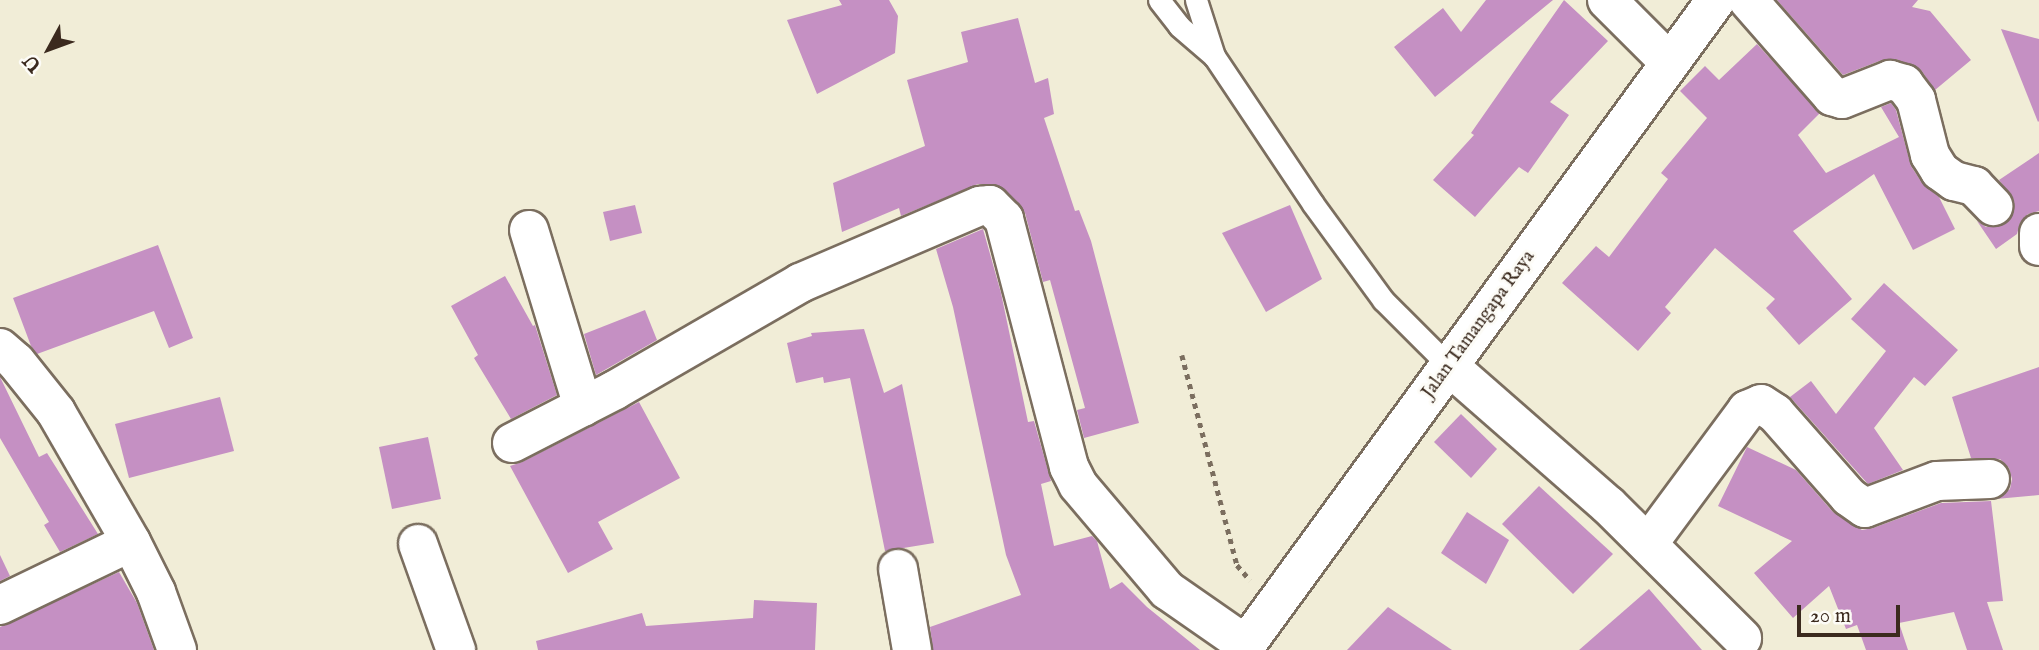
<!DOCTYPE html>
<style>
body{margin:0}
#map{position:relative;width:2039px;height:650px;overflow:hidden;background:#f1edd7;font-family:"IM FELL English",serif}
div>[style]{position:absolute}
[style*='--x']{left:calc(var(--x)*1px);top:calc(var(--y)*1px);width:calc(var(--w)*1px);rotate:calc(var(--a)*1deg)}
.building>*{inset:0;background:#c590c3}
.path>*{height:4.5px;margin-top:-2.25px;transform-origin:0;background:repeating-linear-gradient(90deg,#7b6e5f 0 5px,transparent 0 10px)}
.roads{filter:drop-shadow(2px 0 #7b6e5f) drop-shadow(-2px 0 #7b6e5f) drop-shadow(0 2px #7b6e5f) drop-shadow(0 -2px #7b6e5f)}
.service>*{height:21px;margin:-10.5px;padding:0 10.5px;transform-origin:10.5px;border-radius:10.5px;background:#fff}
.minor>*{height:38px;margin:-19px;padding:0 19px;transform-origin:19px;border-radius:19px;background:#fff}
.primary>*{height:38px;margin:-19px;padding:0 19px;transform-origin:19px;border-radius:19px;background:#fff}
span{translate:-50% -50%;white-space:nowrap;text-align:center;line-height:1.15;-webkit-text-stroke:6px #fdfcf7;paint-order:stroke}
.street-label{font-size:19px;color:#3b2a1e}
.north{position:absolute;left:14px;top:14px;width:70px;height:70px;-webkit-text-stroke:5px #fdfcf7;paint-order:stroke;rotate:229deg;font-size:19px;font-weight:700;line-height:28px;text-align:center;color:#3b2a1e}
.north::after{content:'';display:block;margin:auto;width:24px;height:32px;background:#3b2a1e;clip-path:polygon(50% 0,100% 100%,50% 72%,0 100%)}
.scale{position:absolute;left:1797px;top:605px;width:103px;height:32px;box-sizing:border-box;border:4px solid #3b2a1e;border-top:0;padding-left:9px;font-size:21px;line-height:24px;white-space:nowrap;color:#3b2a1e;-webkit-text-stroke:5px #fdfcf7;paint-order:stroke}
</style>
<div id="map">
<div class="building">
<div style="clip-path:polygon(839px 0,889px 0,898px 16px,895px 53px,817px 94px,787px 20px,842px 5px)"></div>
<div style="clip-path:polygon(1486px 0,1553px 0,1435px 97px,1394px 47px,1443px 8px,1461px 32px)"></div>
<div style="clip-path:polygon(1564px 0,1608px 41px,1550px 102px,1569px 115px,1528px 173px,1519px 167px,1475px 217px,1433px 180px,1474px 135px,1471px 133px)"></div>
<div style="clip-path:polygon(1777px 0,1918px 0,1912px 7px,1930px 11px,1971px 60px,1935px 90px,1921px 70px,1896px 59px,1882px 60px,1843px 75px)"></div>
<div style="clip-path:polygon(1018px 18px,1035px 83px,1048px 78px,1054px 114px,1044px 118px,1075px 211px,1079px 210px,1091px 241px,1139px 423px,1084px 438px,1077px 410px,1085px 408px,1050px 280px,1043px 282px,1025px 213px,1019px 204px,998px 185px,978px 184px,901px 216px,899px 208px,842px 232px,833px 183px,925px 146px,907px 80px,968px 62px,961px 32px)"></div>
<div style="clip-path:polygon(2001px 29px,2039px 39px,2039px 121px,2038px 122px)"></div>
<div style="clip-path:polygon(1757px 44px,1820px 113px,1798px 135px,1826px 173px,1899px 137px,1881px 107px,1891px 103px,1896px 110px,1911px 166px,1922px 183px,1939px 197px,1955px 229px,1913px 250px,1874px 174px,1793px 231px,1852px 299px,1799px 345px,1766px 308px,1775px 299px,1715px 248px,1665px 307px,1671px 313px,1638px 351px,1562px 283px,1596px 246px,1609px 257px,1668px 179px,1661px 173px,1707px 118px,1680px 91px,1705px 66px,1719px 80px)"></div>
<div style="clip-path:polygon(2039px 153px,2039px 211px,2028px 214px,2020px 223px,2017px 234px,1996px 249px,1977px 221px,1986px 227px,1997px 227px,2008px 221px,2014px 212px,2014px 200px,1999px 180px)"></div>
<div style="clip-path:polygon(635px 205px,642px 233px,610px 241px,603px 212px)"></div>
<div style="clip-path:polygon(1290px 205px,1322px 279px,1266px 312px,1222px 233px)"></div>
<div style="clip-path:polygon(983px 229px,1001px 293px,1028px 422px,1034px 421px,1051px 481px,1041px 484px,1054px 546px,1092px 536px,1097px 541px,1110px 589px,1122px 582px,1147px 607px,1200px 650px,933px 650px,930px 627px,1021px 595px,1006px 555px,953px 307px,936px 249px)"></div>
<div style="clip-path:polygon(158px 245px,193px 338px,169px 348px,154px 311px,37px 354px,31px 346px,13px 298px)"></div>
<div style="clip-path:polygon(505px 276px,533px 326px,535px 325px,557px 395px,511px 419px,474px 358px,478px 355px,451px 306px)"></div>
<div style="clip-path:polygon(1884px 283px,1958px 350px,1925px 386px,1914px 377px,1874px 428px,1903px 470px,1868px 484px,1790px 397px,1811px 381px,1836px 414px,1886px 351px,1851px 319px)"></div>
<div style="clip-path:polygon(645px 310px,657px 340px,596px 375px,584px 334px)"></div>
<div style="clip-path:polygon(864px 329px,884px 393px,902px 384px,934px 543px,885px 551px,850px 378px,824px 383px,823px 377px,796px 383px,787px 343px,812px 336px,811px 333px)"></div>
<div style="clip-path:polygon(2039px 367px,2039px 495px,1996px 499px,2010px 489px,2012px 479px,2009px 468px,2000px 459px,1971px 458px,1952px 397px)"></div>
<div style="clip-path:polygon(0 377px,39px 457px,47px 453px,98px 534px,60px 552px,44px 525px,49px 522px,0 438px)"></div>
<div style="clip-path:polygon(220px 397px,234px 451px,129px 478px,115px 424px)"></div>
<div style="clip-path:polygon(639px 402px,680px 478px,598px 522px,613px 549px,568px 573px,510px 466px,522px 462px)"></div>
<div style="clip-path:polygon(1461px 414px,1497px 449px,1471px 478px,1434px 442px)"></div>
<div style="clip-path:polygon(428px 437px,441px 499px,392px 509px,379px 447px)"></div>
<div style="clip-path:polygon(1747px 447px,1796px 470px,1833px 512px,1862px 530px,1873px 528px,1941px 503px,1991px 501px,2003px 601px,1987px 602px,2003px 650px,1967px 650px,1954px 612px,1899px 623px,1908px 650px,1866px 650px,1857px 625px,1846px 629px,1829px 586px,1793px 618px,1754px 573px,1792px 541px,1718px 506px)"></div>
<div style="clip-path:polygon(1539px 486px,1613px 554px,1573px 594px,1502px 524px)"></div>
<div style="clip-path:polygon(1467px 512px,1509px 540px,1486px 584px,1441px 553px)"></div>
<div style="clip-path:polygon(0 555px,10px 576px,0 581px)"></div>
<div style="clip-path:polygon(119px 572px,137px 603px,154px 650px,0 650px,0 627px)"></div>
<div style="clip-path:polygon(1649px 589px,1702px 650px,1579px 650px)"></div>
<div style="clip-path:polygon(754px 600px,817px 603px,815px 650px,538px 650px,536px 641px,642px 613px,646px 626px,753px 618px)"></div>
<div style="clip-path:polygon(1388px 607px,1452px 650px,1347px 650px)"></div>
</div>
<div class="path">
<div style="--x:1182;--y:355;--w:217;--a:75.3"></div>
<div style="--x:1237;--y:565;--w:20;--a:49"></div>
</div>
<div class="roads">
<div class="service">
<div style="--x:1159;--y:0;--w:33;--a:52"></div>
<div style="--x:1179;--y:26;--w:46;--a:40.6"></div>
<div style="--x:1214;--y:56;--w:178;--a:56.2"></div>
<div style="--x:1313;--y:204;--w:119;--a:53.9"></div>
<div style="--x:1383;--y:300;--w:93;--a:45"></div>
<div style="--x:1196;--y:0;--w:59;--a:72.2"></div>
</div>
<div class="minor">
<div style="--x:1607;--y:0;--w:89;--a:45"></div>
<div style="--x:1748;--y:0;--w:128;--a:48.8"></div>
<div style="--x:1832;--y:96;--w:10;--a:17"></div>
<div style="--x:1842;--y:99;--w:52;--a:-21.6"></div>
<div style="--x:1890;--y:80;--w:15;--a:16"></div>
<div style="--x:1904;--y:84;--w:20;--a:53"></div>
<div style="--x:1916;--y:100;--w:57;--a:75.7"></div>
<div style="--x:1930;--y:155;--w:19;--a:58"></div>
<div style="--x:1940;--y:171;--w:17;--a:36"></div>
<div style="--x:1954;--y:181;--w:21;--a:14"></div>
<div style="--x:1974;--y:186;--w:28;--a:46"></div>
<div style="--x:529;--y:230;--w:185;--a:73"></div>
<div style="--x:2039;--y:233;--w:13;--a:90"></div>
<div style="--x:0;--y:348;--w:21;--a:41"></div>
<div style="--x:16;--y:362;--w:64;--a:51.3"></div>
<div style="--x:56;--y:412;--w:150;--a:60"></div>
<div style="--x:131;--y:542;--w:56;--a:63.4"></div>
<div style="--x:156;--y:592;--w:62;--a:70.1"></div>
<div style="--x:1449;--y:366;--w:211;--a:41.2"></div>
<div style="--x:1608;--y:505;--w:189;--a:44.8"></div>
<div style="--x:512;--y:443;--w:116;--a:-27.2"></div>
<div style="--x:615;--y:390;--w:214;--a:-30"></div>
<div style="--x:800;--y:283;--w:196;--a:-23.2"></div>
<div style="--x:980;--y:206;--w:10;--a:-6"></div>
<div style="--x:990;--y:205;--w:20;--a:45"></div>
<div style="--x:1004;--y:219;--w:256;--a:75.3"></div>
<div style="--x:1069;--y:467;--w:20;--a:63"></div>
<div style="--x:1078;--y:485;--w:138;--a:49.7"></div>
<div style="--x:1167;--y:590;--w:96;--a:34.8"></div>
<div style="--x:418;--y:544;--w:113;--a:70.3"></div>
<div style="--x:1648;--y:544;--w:167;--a:-53.5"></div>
<div style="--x:1747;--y:410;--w:15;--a:-23"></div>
<div style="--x:1761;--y:404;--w:17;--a:33"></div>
<div style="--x:1775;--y:413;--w:112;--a:48.6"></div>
<div style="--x:1849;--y:497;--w:19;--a:35"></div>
<div style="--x:1865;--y:508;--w:77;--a:-20.6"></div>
<div style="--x:1937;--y:481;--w:53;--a:-2.2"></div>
<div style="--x:898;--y:569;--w:82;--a:80.2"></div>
<div style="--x:0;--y:605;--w:145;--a:-25.7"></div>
</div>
<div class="primary">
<div style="--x:1242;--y:650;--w:804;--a:-53.9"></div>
</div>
</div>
<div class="street-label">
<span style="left:1479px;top:325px;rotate:-54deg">Jalan Tamangapa Raya</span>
</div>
<div class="north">U</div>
<div class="scale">20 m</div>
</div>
